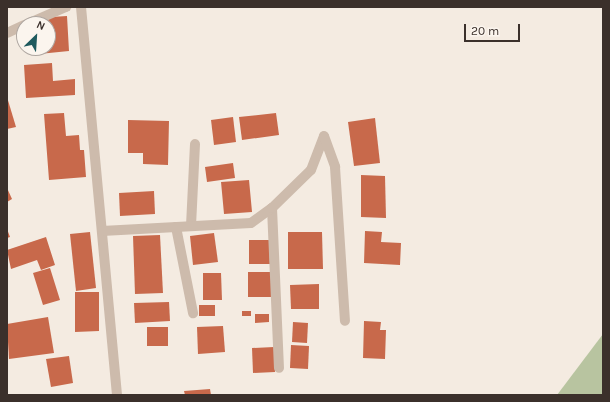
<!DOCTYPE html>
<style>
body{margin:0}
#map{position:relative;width:610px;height:402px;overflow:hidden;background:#f4ebe1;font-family:Karla,sans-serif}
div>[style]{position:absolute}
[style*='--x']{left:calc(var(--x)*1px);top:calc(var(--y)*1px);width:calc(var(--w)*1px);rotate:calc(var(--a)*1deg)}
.green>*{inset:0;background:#b8c4a0}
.building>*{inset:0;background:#c8694b}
.street>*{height:10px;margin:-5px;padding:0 5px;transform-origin:5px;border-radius:5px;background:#cdbbac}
span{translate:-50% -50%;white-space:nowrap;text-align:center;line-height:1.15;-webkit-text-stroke:3px #fbf5ee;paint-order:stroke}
.frame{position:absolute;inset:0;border:8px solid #3b302b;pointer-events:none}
.north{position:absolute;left:16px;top:16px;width:40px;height:40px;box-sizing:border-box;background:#fbf5ee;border:1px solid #aea6a0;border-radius:50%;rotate:25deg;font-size:11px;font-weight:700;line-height:16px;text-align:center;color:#3b302b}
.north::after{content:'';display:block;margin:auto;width:14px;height:18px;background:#1f5a5e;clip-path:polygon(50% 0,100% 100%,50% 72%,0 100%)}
.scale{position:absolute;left:464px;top:24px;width:56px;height:18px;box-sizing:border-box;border:2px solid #3b302b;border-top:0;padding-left:5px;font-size:12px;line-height:14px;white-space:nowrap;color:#3b302b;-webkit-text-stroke:3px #fbf5ee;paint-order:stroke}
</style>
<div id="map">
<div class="green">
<div style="clip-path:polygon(603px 334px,603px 395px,557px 395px)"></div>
</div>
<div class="building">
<div style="clip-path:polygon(67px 16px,69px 51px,39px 54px,38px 48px,48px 48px,48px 24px,37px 24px,36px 18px)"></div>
<div style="clip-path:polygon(52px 63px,53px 81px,75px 79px,75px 95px,26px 98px,24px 65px)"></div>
<div style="clip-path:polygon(7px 97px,16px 127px,7px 129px)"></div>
<div style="clip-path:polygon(64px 113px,66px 136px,79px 135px,80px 150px,84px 150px,86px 177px,49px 180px,44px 114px)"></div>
<div style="clip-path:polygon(276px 113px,279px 135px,242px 140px,239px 117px)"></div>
<div style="clip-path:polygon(233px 117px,236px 142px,214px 145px,211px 120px)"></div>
<div style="clip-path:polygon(375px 118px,380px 163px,354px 166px,348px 122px)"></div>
<div style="clip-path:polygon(128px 120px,169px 121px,168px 165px,143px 164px,143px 153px,128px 153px)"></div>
<div style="clip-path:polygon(233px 163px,235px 178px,207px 182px,205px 167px)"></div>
<div style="clip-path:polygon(361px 175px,385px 176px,386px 218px,361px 217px)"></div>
<div style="clip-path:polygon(249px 180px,252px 212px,224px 214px,221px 182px)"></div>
<div style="clip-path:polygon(7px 188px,12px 199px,7px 202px)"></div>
<div style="clip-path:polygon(154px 191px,155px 214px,120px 216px,119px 193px)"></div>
<div style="clip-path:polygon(7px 229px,10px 237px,7px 238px)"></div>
<div style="clip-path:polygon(365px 231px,382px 232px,381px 242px,401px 243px,400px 265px,364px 263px)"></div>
<div style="clip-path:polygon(90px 232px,96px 288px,76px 291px,70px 234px)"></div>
<div style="clip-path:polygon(288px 232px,322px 232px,323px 269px,288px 269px)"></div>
<div style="clip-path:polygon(214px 233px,218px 262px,193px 265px,190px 236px)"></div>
<div style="clip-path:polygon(160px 235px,163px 293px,135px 294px,133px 236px)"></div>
<div style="clip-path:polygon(46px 237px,55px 265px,41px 270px,37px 260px,11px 269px,7px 250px)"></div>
<div style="clip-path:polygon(249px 240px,269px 240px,270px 264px,249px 264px)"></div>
<div style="clip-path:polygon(50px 268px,60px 300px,43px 305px,33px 273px)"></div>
<div style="clip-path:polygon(248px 272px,275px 272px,275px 297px,248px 297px)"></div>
<div style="clip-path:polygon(203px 273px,221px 273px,222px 300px,203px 300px)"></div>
<div style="clip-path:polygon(319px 284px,319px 309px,291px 309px,290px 285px)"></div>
<div style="clip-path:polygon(75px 292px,99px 292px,99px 331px,75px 332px)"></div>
<div style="clip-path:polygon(169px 302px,170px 321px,135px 323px,134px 303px)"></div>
<div style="clip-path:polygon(199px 305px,215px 305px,215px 316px,199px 316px)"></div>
<div style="clip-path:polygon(242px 311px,251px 311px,251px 316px,242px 316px)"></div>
<div style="clip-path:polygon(255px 314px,269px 314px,269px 322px,255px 323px)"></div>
<div style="clip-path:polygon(48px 317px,54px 353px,9px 359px,7px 324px)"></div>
<div style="clip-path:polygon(364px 321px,381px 322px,380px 330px,386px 330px,385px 359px,363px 358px)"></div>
<div style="clip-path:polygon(293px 322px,308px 323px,307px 343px,292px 342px)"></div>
<div style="clip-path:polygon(223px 326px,225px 352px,198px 354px,197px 327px)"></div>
<div style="clip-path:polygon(147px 327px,168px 327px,168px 346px,147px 346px)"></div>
<div style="clip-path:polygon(291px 345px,309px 346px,308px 369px,290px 368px)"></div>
<div style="clip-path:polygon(274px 347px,275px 372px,253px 373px,252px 348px)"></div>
<div style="clip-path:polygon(69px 356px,73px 383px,51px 387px,46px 359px)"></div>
<div style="clip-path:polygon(210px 389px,211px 395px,185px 395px,184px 391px)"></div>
</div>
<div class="street">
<div style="--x:81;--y:7;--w:390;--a:84.7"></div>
<div style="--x:27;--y:24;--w:43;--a:-23.6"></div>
<div style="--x:7;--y:33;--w:19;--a:-25"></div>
<div style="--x:272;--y:208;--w:160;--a:87.5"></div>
<div style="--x:191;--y:226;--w:82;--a:-87.2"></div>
<div style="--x:176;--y:227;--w:88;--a:78.8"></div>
<div style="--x:102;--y:231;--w:149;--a:-3.1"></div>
<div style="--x:251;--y:223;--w:26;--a:-36"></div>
<div style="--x:272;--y:208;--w:54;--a:-44.3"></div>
<div style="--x:311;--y:170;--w:36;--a:-69"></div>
<div style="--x:324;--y:136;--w:33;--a:70"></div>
<div style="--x:335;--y:167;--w:154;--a:86.3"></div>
</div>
<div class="frame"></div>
<div class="north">N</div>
<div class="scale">20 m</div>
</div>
